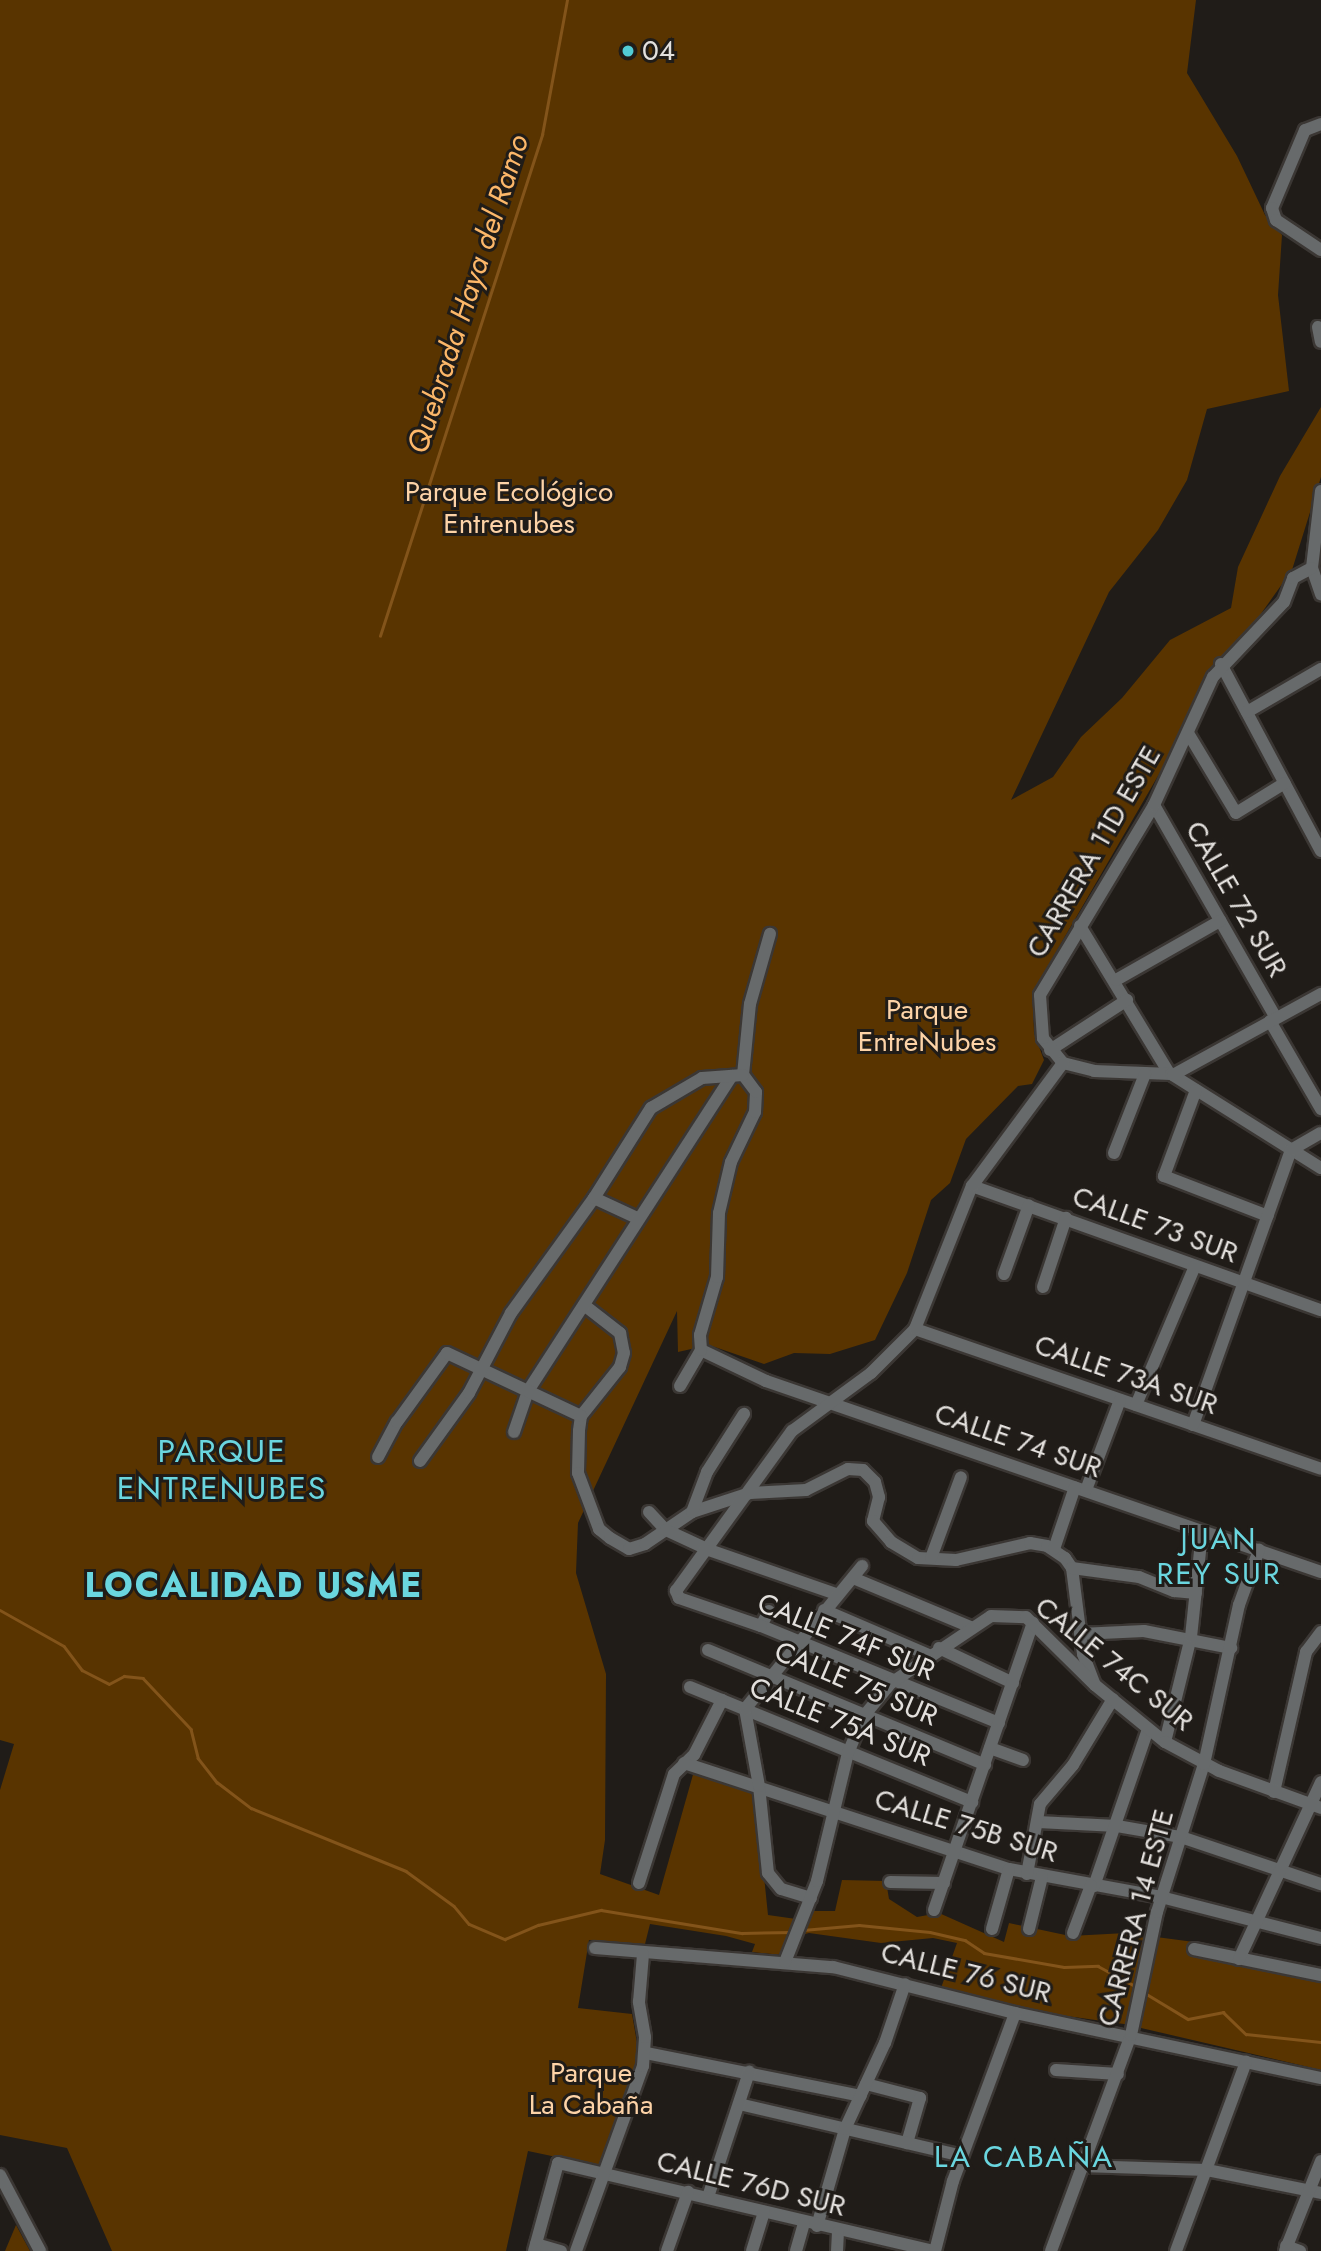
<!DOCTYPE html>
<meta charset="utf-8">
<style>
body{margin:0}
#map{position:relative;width:1321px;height:2251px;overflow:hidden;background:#201c18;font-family:Jost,sans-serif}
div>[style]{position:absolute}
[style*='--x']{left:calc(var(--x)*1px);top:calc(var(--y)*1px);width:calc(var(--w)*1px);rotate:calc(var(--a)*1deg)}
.green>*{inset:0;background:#593400}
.stream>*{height:2.5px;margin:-1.25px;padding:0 1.25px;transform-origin:1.25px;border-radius:1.25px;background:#83541a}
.roads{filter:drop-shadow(2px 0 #3b3734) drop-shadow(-2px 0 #3b3734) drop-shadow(0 2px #3b3734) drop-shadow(0 -2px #3b3734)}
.minor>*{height:12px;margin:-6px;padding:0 6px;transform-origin:6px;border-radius:6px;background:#676a6b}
.dots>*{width:19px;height:19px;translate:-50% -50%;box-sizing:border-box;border:4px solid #201c18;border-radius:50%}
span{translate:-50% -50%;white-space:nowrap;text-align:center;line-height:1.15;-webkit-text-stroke:6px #201c18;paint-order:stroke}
.poi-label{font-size:28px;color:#e3e0dd}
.left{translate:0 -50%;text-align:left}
.park-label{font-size:28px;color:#fdd3a7}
.street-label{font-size:28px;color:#e3e0dd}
.water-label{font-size:30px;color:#fcb769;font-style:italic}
.neighbourhood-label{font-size:30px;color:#6ad6df;letter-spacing:2px}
.quarter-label{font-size:32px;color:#6ad6df;letter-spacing:2px}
.district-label{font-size:35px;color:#6ad6df;font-weight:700;letter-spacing:2px}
</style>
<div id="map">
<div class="green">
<div style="clip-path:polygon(0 0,1196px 0,1187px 73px,1237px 156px,1265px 215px,1282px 235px,1278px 295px,1289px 391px,1207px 409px,1187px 480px,1158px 530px,1109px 592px,1011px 800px,1053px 777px,1081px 737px,1122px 698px,1170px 640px,1231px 608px,1238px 567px,1280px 476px,1321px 407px,1321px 477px,1292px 570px,1253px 625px,1214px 665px,1184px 731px,1045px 971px,1033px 1001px,1034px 1033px,1044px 1060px,1032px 1084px,1018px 1086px,966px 1139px,950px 1183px,931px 1200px,907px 1273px,875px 1340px,830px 1354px,794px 1353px,764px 1364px,709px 1345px,678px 1352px,677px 1311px,578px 1523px,576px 1573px,606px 1674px,605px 1840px,600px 1874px,659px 1895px,694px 1771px,755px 1789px,768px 1915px,796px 1919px,800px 1911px,835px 1911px,842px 1880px,886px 1881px,889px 1899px,917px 1917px,939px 1913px,1004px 1942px,1009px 1923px,1070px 1936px,1126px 1933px,1194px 1942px,1191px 1951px,1321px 1978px,1321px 2070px,1124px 2024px,1024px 2010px,941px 1988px,957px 1943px,933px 1938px,881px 1943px,809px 1933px,789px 1938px,782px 1955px,752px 1952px,755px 1944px,726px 1936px,650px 1924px,645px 1944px,589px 1940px,578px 2008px,632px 2014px,640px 2060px,599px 2166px,528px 2151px,506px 2251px,112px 2251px,67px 2148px,0 2135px,0 1790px,14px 1744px,0 1740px)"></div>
<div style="clip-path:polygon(16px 2225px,30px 2251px,5px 2251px)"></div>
</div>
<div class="stream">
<div style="--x:380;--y:636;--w:527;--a:-72.08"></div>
<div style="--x:542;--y:135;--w:137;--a:-79.5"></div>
<div style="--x:0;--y:1610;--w:73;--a:29.4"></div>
<div style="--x:64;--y:1646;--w:30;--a:53"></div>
<div style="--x:82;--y:1670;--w:30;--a:27"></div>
<div style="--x:109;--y:1684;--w:17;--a:-28"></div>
<div style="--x:124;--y:1676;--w:19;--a:6"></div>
<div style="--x:143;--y:1678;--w:70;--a:46.7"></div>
<div style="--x:191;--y:1729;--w:30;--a:76"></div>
<div style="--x:198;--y:1758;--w:31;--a:52"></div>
<div style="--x:217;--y:1782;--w:43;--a:37.4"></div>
<div style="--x:251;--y:1808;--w:167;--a:22.1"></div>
<div style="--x:406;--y:1871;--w:59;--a:36.1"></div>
<div style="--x:454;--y:1906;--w:23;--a:50"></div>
<div style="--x:469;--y:1924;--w:39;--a:23"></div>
<div style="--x:505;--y:1939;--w:36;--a:-23"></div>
<div style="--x:538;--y:1925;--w:65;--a:-13.4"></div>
<div style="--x:601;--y:1910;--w:143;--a:9.3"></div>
<div style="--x:742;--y:1933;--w:51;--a:-1.1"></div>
<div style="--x:803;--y:1930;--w:56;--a:-5.1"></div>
<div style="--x:859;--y:1925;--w:71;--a:5.6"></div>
<div style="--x:930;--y:1932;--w:36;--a:13"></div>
<div style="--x:965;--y:1940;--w:23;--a:34"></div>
<div style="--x:984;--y:1953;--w:81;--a:9.9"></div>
<div style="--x:1064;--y:1967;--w:34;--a:-2"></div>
<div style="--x:1098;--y:1966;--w:44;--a:28.3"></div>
<div style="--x:1145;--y:1993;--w:50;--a:31.2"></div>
<div style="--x:1188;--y:2019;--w:36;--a:-11"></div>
<div style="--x:1223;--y:2012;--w:32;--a:44"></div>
<div style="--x:1246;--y:2034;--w:75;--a:6.1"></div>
</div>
<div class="roads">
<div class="minor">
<div style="--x:1321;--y:124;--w:17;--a:159"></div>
<div style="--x:1305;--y:130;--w:85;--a:112.9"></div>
<div style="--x:1272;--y:208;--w:13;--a:72"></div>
<div style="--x:1276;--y:220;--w:54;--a:33.7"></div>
<div style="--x:1318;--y:327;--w:15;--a:79"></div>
<div style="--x:1321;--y:491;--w:78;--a:96.7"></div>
<div style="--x:1312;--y:568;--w:28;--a:71"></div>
<div style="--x:1221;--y:664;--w:212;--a:61.9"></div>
<div style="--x:1247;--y:712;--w:86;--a:-30.2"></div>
<div style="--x:1188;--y:733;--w:93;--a:59"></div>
<div style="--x:1236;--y:813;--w:57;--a:-31.5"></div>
<div style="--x:1154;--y:805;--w:245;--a:60.2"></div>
<div style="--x:1080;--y:926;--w:172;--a:58.8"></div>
<div style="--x:1116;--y:980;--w:120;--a:-29.6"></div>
<div style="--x:1270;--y:1021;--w:102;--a:59.9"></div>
<div style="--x:1050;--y:1050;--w:92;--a:-33"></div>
<div style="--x:1063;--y:1063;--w:32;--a:-129"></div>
<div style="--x:1043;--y:1038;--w:43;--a:-94"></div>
<div style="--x:1040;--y:995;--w:222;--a:-59"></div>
<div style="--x:1154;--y:805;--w:141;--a:-65.3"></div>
<div style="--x:1213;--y:677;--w:103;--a:-46.6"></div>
<div style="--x:1284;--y:602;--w:26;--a:-69"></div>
<div style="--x:1293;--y:578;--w:21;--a:-28"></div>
<div style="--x:1063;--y:1063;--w:32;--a:14"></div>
<div style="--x:1094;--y:1071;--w:77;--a:2.2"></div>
<div style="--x:1171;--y:1074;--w:177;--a:32.1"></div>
<div style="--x:743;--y:1075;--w:71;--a:-84.4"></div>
<div style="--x:750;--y:1004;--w:73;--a:-74.1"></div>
<div style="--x:1173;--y:1075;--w:169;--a:-28.7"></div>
<div style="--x:1196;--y:1090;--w:92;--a:110.4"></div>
<div style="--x:1164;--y:1176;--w:111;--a:21"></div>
<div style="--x:1114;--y:1153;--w:85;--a:-68.6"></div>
<div style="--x:972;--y:1186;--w:370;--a:19.6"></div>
<div style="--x:594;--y:1198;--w:47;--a:24.9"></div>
<div style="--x:1004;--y:1274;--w:73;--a:-70.1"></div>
<div style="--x:1043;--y:1287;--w:73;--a:-71.6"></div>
<div style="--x:584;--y:1305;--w:46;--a:37.9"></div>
<div style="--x:620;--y:1333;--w:20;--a:79"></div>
<div style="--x:624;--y:1353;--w:15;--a:106"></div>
<div style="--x:620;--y:1367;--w:63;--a:128.5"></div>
<div style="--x:581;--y:1416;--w:15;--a:98"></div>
<div style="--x:579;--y:1431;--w:42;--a:91.4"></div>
<div style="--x:578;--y:1473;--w:60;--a:69.4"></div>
<div style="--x:599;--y:1529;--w:14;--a:39"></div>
<div style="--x:610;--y:1538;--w:22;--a:30"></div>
<div style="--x:629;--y:1549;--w:17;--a:-17"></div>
<div style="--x:645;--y:1544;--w:57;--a:-34.2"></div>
<div style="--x:692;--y:1512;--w:61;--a:-18.1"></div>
<div style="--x:750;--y:1493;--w:56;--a:-3.1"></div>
<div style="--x:806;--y:1490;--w:47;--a:-26.6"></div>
<div style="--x:848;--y:1469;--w:15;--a:4"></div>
<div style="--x:863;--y:1470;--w:17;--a:45"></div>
<div style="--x:875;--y:1482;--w:16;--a:75"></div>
<div style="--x:879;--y:1497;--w:25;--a:104"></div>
<div style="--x:873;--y:1521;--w:28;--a:49"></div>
<div style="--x:891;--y:1542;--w:31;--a:31"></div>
<div style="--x:918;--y:1558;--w:38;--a:3"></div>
<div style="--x:956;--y:1560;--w:76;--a:-12.9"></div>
<div style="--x:1030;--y:1543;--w:17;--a:10"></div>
<div style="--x:1047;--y:1546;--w:22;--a:34"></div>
<div style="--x:1065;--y:1558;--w:12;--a:55"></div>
<div style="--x:1072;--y:1568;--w:87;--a:82.7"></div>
<div style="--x:1083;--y:1654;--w:33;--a:69"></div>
<div style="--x:915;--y:1329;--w:429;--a:19"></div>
<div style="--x:701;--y:1350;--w:72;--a:25.5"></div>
<div style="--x:766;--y:1381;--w:587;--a:18.99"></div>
<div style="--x:680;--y:1386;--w:42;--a:-59.7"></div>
<div style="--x:701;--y:1350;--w:15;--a:-94"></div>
<div style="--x:700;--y:1335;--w:60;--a:-73.7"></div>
<div style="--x:717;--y:1277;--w:64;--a:-88.2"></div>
<div style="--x:719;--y:1213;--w:52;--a:-76.8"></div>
<div style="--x:731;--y:1162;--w:55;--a:-64.4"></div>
<div style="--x:755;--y:1112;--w:20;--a:-87"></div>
<div style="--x:756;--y:1092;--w:21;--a:-127"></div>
<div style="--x:1136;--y:1405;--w:151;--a:-67"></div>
<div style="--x:1193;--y:1425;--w:292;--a:-70.4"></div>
<div style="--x:1291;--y:1150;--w:34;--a:-30"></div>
<div style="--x:514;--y:1432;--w:43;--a:-71.1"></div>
<div style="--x:528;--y:1391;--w:375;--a:-57.1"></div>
<div style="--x:378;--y:1457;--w:40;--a:-62"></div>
<div style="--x:397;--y:1422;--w:85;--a:-54.1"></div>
<div style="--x:447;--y:1353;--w:148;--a:25.2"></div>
<div style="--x:420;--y:1461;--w:84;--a:-54.2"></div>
<div style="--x:469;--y:1393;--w:90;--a:-62.3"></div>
<div style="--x:511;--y:1313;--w:142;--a:-54.2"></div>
<div style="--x:594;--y:1198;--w:107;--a:-57.7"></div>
<div style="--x:651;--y:1108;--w:59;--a:-30.5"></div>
<div style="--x:702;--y:1078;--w:41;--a:-4.2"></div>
<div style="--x:1086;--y:1490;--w:96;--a:-69.3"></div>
<div style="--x:649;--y:1512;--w:25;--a:47"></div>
<div style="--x:666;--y:1530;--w:47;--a:24.9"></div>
<div style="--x:709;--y:1550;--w:134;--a:19.1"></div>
<div style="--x:692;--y:1512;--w:43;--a:-69.4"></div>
<div style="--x:707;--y:1472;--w:69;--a:-57.5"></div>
<div style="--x:1054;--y:1549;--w:65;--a:-71.3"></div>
<div style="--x:931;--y:1558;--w:86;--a:-69.7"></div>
<div style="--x:1072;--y:1568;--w:68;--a:7.7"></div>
<div style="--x:1139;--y:1577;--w:38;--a:22"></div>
<div style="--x:1174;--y:1591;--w:22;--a:5"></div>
<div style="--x:853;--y:1578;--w:128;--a:22.6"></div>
<div style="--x:824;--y:1610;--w:114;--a:23.2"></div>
<div style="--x:761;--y:1626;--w:17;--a:-62"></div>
<div style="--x:1080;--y:1634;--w:64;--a:-2.7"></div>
<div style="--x:1144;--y:1631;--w:89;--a:11.1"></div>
<div style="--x:939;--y:1648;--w:82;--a:25.3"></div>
<div style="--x:708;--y:1650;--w:300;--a:22.5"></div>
<div style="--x:690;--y:1687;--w:305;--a:22.2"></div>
<div style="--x:999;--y:1723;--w:257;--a:-157.8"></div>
<div style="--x:761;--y:1626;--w:87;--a:-161.1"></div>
<div style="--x:679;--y:1598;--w:8;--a:-113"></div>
<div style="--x:676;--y:1591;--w:198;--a:-54.1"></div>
<div style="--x:792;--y:1431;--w:98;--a:-36.3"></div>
<div style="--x:871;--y:1373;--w:62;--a:-45"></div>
<div style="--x:915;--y:1329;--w:154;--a:-68.3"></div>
<div style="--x:972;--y:1186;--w:153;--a:-53.5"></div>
<div style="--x:1165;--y:1742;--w:108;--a:-76.1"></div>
<div style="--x:1191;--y:1637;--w:105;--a:-84"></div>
<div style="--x:990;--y:1748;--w:35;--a:20"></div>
<div style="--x:684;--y:1763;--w:342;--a:18.1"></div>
<div style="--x:1009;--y:1869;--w:155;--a:10.4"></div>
<div style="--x:1161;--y:1897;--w:165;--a:14.4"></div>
<div style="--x:1274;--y:1792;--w:144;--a:-77.1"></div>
<div style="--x:1306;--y:1652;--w:25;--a:-53"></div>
<div style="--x:1038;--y:1822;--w:79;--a:2.9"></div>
<div style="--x:1117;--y:1826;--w:65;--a:9.8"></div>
<div style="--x:1181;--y:1837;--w:148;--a:18.6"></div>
<div style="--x:1027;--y:1874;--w:71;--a:-79.5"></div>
<div style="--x:1040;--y:1804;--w:51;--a:-49.8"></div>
<div style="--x:1073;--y:1765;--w:77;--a:-58.8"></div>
<div style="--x:890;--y:1882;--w:54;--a:1.1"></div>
<div style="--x:639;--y:1883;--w:114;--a:-72.2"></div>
<div style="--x:674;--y:1774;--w:28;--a:-44"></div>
<div style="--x:694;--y:1755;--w:62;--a:-63"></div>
<div style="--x:1094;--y:1886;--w:166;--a:-71"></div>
<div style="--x:811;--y:1898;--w:31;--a:-163"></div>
<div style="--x:781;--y:1889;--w:21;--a:-129"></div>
<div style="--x:768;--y:1873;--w:87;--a:-95.9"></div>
<div style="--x:759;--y:1786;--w:78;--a:-100.3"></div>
<div style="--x:745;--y:1709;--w:185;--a:-50.7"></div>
<div style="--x:934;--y:1910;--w:304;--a:-71"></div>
<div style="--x:992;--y:1929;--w:62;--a:-74.2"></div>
<div style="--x:1029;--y:1929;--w:54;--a:-76"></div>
<div style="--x:1073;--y:1933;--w:51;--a:-69.4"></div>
<div style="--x:595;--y:1948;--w:239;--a:4.6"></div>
<div style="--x:833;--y:1967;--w:188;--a:14.2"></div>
<div style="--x:1015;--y:2013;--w:313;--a:12"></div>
<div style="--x:1194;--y:1949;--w:130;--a:11.6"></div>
<div style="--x:1239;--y:1959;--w:195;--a:-65.1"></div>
<div style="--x:785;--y:1962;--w:87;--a:-68.4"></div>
<div style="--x:817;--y:1881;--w:132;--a:-76.4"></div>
<div style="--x:848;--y:1753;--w:39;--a:-67"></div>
<div style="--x:863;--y:1717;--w:44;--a:-50.5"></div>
<div style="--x:891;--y:1683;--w:120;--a:-33.8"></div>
<div style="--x:991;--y:1616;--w:35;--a:2"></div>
<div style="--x:1026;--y:1617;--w:97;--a:44.6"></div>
<div style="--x:1095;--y:1685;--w:90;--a:39.2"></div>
<div style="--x:1165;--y:1742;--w:61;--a:28.2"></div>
<div style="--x:1219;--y:1771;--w:109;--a:19.9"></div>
<div style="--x:646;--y:2053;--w:219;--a:11.3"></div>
<div style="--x:1056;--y:2070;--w:62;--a:3.7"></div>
<div style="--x:866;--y:2084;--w:56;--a:14.5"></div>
<div style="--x:920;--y:2098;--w:47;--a:106.1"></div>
<div style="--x:739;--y:2104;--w:229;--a:13.1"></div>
<div style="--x:1081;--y:2166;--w:126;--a:1.8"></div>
<div style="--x:1207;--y:2170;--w:116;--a:11.4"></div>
<div style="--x:0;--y:2175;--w:86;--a:62.2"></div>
<div style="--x:708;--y:2197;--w:132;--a:-71.8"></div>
<div style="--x:817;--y:2226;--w:101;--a:-73.9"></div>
<div style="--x:845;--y:2129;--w:95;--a:-65.1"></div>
<div style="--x:885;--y:2043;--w:62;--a:-71.3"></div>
<div style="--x:536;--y:2244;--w:26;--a:16"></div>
<div style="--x:1286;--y:2246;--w:15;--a:20"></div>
<div style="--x:534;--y:2251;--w:91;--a:-74.7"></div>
<div style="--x:558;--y:2163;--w:384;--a:13.2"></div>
<div style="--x:576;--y:2251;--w:197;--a:-70.1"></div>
<div style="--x:643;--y:2066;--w:29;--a:-86"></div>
<div style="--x:645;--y:2037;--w:36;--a:-100"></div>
<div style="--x:639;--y:2002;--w:48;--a:-85.2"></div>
<div style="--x:667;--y:2251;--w:63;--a:-70.4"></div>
<div style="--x:752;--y:2251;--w:41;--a:-72.9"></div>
<div style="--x:796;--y:2251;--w:29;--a:-74"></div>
<div style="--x:837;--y:2251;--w:19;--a:-87"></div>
<div style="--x:935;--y:2251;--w:72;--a:-75.6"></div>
<div style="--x:953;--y:2181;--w:179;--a:-69.7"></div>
<div style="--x:1051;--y:2251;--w:230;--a:-69.7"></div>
<div style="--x:1131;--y:2035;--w:126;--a:-78.1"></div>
<div style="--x:1157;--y:1912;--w:155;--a:-72.4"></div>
<div style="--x:1204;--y:1764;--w:163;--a:-77.6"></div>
<div style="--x:1239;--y:1605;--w:59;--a:-70"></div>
<div style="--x:1176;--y:2251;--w:202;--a:-69.7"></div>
<div style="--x:1285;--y:2251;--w:97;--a:-68.2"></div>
</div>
</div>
<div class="dots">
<div style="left:628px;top:51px;background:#52ccd5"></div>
</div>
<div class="poi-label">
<span class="left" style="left:642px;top:51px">04</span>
</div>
<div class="park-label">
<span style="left:509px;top:508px">Parque Ecológico<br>Entrenubes</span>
<span style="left:927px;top:1026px">Parque<br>EntreNubes</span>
<span style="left:591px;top:2089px">Parque<br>La Cabaña</span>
</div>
<div class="street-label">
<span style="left:1094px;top:852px;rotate:-60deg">CARRERA 11D ESTE</span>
<span style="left:1236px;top:899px;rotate:60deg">CALLE 72 SUR</span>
<span style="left:1155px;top:1225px;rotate:20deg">CALLE 73 SUR</span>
<span style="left:1126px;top:1375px;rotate:19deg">CALLE 73A SUR</span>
<span style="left:1018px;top:1441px;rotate:19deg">CALLE 74 SUR</span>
<span style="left:846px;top:1637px;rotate:22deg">CALLE 74F SUR</span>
<span style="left:1114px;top:1664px;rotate:39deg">CALLE 74C SUR</span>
<span style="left:856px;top:1684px;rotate:23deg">CALLE 75 SUR</span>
<span style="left:840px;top:1722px;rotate:22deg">CALLE 75A SUR</span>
<span style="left:966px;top:1826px;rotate:17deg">CALLE 75B SUR</span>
<span style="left:1136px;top:1918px;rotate:-75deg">CARRERA 14 ESTE</span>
<span style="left:966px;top:1973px;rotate:14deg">CALLE 76 SUR</span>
<span style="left:751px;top:2184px;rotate:14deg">CALLE 76D SUR</span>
</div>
<div class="water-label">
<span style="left:468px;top:294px;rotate:-72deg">Quebrada Haya del Ramo</span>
</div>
<div class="neighbourhood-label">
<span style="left:1219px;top:1556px">JUAN<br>REY SUR</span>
<span style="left:1024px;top:2157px">LA CABAÑA</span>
</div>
<div class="quarter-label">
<span style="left:222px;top:1470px">PARQUE<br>ENTRENUBES</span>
</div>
<div class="district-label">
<span style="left:254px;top:1585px">LOCALIDAD USME</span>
</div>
</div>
